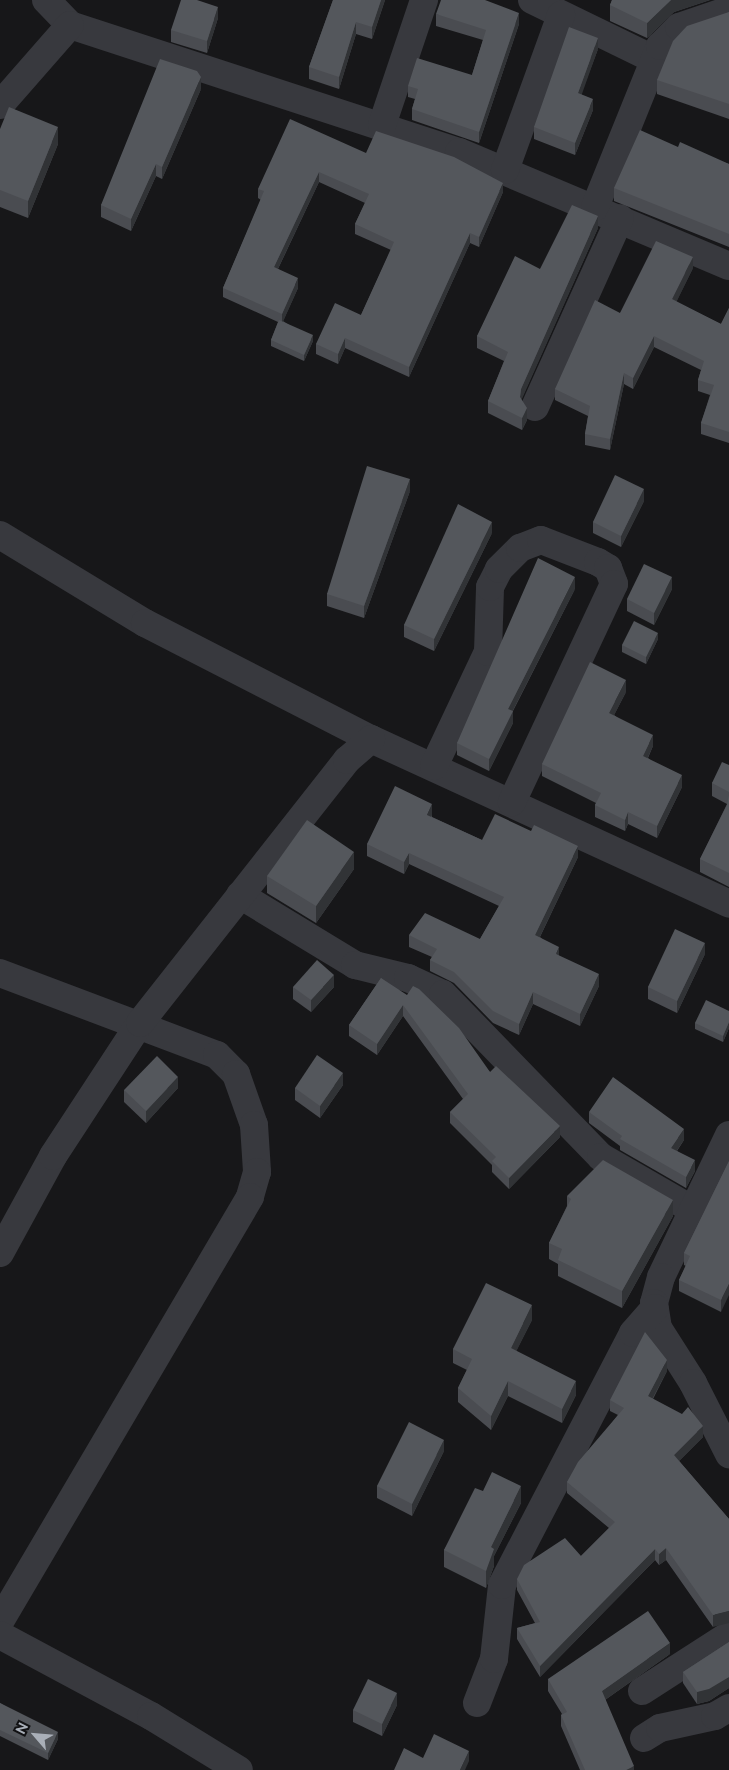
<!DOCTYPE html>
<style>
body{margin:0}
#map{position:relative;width:729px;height:1770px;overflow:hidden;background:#171719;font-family:Raleway,sans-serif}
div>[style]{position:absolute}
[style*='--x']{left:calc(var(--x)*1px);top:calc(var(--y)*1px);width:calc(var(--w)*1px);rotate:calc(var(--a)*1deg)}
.minor>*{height:28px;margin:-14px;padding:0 14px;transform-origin:14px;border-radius:14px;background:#38393e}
.wall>*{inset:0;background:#4a4c51}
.shaded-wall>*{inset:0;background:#313336}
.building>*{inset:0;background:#54575c}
span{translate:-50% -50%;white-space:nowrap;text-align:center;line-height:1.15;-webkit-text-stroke:5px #121214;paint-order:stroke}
.north{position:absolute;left:10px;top:1710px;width:50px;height:50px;-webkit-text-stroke:4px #121214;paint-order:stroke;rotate:297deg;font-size:14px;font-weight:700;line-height:20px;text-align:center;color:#a9afb8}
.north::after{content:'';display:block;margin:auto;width:18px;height:22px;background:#a9afb8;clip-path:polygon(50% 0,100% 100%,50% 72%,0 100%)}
</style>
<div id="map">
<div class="minor">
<div style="--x:46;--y:0;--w:35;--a:46"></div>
<div style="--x:70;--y:25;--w:409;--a:18.1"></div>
<div style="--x:459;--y:152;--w:293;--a:22.9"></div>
<div style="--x:532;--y:0;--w:135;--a:26"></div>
<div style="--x:0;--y:105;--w:106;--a:-48.8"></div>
<div style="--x:382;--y:125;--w:132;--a:-71.4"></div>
<div style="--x:505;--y:170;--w:165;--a:-70.1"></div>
<div style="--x:595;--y:207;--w:174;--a:-68"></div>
<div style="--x:660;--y:46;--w:27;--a:-45"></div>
<div style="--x:679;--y:27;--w:53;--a:-18.8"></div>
<div style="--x:535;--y:407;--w:207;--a:-65.8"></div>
<div style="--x:0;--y:535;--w:170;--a:31.3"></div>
<div style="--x:145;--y:623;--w:254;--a:27.2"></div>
<div style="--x:371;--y:739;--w:394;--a:24.7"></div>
<div style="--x:434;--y:766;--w:126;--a:-64.7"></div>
<div style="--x:488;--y:652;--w:65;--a:-88.2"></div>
<div style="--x:490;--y:587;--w:20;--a:-63"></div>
<div style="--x:499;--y:569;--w:30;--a:-45"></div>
<div style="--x:520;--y:548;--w:22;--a:-21"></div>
<div style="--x:541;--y:540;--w:61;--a:21.1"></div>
<div style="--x:598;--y:562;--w:12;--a:31"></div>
<div style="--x:608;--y:568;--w:17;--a:69"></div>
<div style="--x:614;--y:584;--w:241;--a:115.1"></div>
<div style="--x:240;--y:895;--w:135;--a:31.3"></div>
<div style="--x:355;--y:965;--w:55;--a:13.8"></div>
<div style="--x:408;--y:978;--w:38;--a:25"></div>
<div style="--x:443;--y:994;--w:227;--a:45.9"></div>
<div style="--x:601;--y:1157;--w:106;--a:29.9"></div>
<div style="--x:0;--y:973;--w:232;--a:20.7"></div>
<div style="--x:217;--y:1055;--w:27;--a:45"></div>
<div style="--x:236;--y:1074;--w:54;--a:70.6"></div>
<div style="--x:254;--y:1125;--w:47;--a:86.3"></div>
<div style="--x:257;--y:1172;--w:26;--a:106"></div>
<div style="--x:250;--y:1197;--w:492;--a:120.5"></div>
<div style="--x:729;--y:1135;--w:157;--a:115.6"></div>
<div style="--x:661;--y:1277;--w:27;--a:105"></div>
<div style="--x:654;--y:1303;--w:25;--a:81"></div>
<div style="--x:658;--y:1328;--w:65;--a:57.5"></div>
<div style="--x:693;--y:1383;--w:80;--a:63.1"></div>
<div style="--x:0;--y:1253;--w:111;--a:-61.3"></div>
<div style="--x:53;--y:1156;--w:159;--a:-56.8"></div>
<div style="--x:140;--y:1023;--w:335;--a:-51.8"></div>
<div style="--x:347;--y:760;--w:32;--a:-41"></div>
<div style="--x:0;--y:1635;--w:171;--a:28.2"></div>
<div style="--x:151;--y:1716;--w:103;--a:31.5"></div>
<div style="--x:642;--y:1691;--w:103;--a:-32.8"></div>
<div style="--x:477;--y:1703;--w:47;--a:-68.9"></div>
<div style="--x:494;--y:1659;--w:74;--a:-83.8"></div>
<div style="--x:502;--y:1585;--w:284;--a:-62.5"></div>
<div style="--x:633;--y:1333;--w:33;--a:-49"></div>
<div style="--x:644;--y:1738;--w:19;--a:-32"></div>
<div style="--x:660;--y:1728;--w:56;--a:-12.3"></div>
<div style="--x:715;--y:1716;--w:16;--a:-30"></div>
</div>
<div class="wall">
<div style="clip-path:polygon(333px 0,385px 0,372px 39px,356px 34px,339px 89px,309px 79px,309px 67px)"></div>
<div style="clip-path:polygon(612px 0,710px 0,674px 12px,647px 38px,610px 21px,610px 5px)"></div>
<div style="clip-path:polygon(729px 12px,729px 119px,657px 94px,657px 80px)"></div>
<div style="clip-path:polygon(436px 14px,519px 24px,479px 143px,412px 120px,412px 109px,415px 99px,408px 97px,408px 86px,472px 75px,483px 40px,436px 26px)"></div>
<div style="clip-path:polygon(218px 18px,207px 53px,171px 42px,171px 30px)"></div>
<div style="clip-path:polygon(598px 49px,581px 94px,593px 110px,575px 155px,534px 139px,534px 127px)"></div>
<div style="clip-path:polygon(201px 89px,162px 179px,156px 176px,131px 231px,101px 217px,101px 205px)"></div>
<div style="clip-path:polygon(0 129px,58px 144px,28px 218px,0 207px)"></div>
<div style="clip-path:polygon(678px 147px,729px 164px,729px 247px,614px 201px,614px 188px)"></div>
<div style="clip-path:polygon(366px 153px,503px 192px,479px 247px,470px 243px,409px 377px,345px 348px,338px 364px,316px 354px,316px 344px,361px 315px,391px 250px,355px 234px,355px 224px,365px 203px,319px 182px,278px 269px,298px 288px,283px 321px,313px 341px,304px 361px,271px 346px,271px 340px,278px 322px,223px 297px,223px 288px,261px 200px,258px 198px,258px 189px)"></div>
<div style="clip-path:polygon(598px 228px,521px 400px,527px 420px,522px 430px,488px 413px,488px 401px,504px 361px,477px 348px,477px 336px,540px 269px)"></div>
<div style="clip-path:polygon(693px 268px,676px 302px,721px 324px,729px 308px,729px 443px,701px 434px,701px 423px,710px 395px,698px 391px,698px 380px,701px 370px,654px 347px,633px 389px,624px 384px,610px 450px,585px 445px,585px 434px,588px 416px,555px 400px,555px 389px,620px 313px)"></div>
<div style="clip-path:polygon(410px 491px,364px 618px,327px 606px,327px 594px)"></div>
<div style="clip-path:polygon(644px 501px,621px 547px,593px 533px,593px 522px)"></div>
<div style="clip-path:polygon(492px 533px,434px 651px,404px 637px,404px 625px)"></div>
<div style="clip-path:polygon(575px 589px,513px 711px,513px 723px,489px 771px,457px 755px,457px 743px)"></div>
<div style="clip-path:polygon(672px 589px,654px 625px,627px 611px,627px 599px)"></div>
<div style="clip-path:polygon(658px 639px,646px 664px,622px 652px,622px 645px)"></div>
<div style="clip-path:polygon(626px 692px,614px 715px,653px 746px,648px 758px,682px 787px,657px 838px,628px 824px,625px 831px,595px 817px,595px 805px,596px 803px,542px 776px,542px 764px)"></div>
<div style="clip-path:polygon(729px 765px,729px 887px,700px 872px,700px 859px,727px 804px,712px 796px,712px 783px)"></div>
<div style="clip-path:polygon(432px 815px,432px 817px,482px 840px,578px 857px,540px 937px,559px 956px,599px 986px,580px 1026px,533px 1004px,519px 1035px,493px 1023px,454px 983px,430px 971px,430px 960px,432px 957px,409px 947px,409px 935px,480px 939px,499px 906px,409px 864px,404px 874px,367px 856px,367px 844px)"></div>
<div style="clip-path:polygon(354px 869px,316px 923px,267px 893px,267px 876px)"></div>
<div style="clip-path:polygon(705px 954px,677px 1013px,648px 999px,648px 987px)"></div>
<div style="clip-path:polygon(381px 978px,490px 1072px,560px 1137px,509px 1189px,492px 1172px,492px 1165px,450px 1123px,450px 1112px,463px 1099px,403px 1016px,377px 1055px,349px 1036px,349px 1025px)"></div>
<div style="clip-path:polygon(293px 987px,334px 987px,311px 1012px,293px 999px)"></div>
<div style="clip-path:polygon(729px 1011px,729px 1028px,723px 1042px,695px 1029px,695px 1023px)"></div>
<div style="clip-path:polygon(343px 1085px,320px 1118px,295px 1100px,295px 1088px)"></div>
<div style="clip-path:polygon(178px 1088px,146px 1123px,124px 1102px,124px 1090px)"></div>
<div style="clip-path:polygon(589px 1112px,684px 1140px,677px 1151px,695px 1171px,686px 1188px,620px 1150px,620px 1146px,589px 1123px)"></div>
<div style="clip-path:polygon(729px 1161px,721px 1312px,679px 1291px,679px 1280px,686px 1266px,684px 1265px,684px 1253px)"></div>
<div style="clip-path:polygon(567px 1196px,673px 1216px,622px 1308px,558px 1276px,558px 1264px,549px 1259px,549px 1243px,567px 1206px)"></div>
<div style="clip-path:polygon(532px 1320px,516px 1351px,576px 1395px,562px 1423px,508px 1396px,491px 1430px,458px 1402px,458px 1388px,467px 1370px,453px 1363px,453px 1349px)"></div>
<div style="clip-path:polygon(667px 1371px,653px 1399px,703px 1437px,679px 1461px,729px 1519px,713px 1627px,666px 1560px,659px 1565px,655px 1560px,540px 1677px,517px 1639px,517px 1628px,535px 1623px,517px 1590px,517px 1579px,581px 1556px,609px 1528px,567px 1493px,567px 1482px,618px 1415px,610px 1411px,610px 1400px)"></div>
<div style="clip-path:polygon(444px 1451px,412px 1516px,377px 1498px,377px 1486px)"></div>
<div style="clip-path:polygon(483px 1491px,521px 1503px,494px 1556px,494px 1566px,486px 1588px,444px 1567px,444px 1550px)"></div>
<div style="clip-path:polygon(729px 1642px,729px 1688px,709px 1701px,697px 1704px,683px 1683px,683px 1672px)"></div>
<div style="clip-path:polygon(670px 1654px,605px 1700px,634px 1770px,580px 1770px,561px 1726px,561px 1715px,562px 1714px,548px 1691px,548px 1679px)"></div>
<div style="clip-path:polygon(0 1703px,58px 1739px,48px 1760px,0 1736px)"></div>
<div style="clip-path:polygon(397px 1705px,382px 1736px,353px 1722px,353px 1710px)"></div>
</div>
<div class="shaded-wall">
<div style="clip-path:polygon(381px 0,385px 0,372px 39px,372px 27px)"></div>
<div style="clip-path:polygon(671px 0,710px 0,674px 12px,647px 38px,647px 23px)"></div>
<div style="clip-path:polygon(218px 7px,218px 18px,207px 53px,207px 41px)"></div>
<div style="clip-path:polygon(519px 13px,519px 24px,479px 143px,479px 132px)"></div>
<div style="clip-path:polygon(356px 22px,356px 34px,339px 89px,339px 77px)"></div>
<div style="clip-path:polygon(598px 38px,598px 49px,578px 105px,578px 93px)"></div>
<div style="clip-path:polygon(201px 77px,201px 89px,162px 179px,162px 167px)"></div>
<div style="clip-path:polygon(593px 99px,593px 110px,575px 155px,575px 143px)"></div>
<div style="clip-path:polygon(58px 127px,58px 144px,28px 218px,28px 201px)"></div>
<div style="clip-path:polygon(156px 164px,156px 176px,131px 231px,131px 219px)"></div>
<div style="clip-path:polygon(319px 172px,319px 182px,274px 277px,274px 267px)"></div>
<div style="clip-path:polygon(503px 183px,503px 192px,479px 247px,479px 237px)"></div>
<div style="clip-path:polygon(598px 216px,598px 228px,521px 401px,520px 397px,521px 389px)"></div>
<div style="clip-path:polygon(470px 233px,470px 243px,409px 377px,409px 367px)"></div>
<div style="clip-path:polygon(693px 257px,693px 268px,672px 311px,672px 299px)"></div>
<div style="clip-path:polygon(298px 278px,298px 288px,282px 324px,282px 314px)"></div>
<div style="clip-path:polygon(313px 335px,313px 341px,304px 361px,304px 355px)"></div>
<div style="clip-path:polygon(654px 336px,654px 347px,633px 389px,633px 378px)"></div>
<div style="clip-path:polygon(345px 338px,345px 348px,338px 364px,338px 354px)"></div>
<div style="clip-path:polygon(624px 373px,624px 384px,610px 450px,610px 439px)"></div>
<div style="clip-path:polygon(527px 408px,527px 420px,522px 430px,522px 418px)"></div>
<div style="clip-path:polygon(410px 479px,410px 491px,364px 618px,364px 606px)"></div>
<div style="clip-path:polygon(644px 489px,644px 501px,621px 547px,621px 536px)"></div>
<div style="clip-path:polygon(492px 522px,492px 533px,434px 651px,434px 639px)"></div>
<div style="clip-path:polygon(575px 577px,575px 589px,508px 720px,508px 709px)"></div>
<div style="clip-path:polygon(672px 577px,672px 589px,654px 625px,654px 613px)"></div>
<div style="clip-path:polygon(658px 633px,658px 639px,646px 664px,646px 657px)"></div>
<div style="clip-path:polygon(626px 680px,626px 692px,609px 725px,609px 713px)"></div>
<div style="clip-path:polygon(513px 711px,513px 723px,489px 771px,489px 759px)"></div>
<div style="clip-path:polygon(653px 735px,653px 746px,643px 768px,643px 756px)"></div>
<div style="clip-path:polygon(682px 775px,682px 787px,657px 838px,657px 826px)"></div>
<div style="clip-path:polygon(432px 804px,432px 815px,427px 826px,427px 815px)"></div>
<div style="clip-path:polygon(628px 812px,628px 824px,625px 831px,625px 820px)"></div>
<div style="clip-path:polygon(578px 846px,578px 857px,535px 947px,535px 935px)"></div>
<div style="clip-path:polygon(354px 852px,354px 869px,316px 923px,316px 906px)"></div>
<div style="clip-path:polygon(409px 853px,409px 864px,404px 874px,404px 862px)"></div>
<div style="clip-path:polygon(705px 943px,705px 954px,677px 1013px,677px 1001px)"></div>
<div style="clip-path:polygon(559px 947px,559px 958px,556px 954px)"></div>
<div style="clip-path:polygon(599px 974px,599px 986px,580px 1026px,580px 1014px)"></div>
<div style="clip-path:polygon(334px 975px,334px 987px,311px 1012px,311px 1000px)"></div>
<div style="clip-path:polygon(533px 992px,533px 1004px,519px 1035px,519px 1024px)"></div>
<div style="clip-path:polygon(403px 1005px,403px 1016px,377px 1055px,377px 1044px)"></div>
<div style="clip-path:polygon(729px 1022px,729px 1028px,723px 1042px,723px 1036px)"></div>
<div style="clip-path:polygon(343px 1073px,343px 1085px,320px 1118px,320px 1106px)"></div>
<div style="clip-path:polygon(178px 1077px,178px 1088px,146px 1123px,146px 1111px)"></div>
<div style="clip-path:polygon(560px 1126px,560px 1137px,509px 1189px,509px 1178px)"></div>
<div style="clip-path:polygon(684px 1129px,684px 1140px,671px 1159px,671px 1148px)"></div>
<div style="clip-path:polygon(695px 1160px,695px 1171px,686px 1188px,686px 1177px)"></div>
<div style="clip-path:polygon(673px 1200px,673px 1216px,622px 1308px,622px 1291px)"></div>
<div style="clip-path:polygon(729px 1284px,729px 1295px,721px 1312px,721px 1300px)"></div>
<div style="clip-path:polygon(532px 1305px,532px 1320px,511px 1362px,511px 1348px)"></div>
<div style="clip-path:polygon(667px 1360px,667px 1371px,648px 1407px,648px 1396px)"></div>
<div style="clip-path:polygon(508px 1381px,508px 1396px,491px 1430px,491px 1416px)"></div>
<div style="clip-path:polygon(576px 1381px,576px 1395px,562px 1423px,562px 1409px)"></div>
<div style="clip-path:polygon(703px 1426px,703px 1437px,674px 1466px,674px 1455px)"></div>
<div style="clip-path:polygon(444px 1440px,444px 1451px,412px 1516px,412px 1504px)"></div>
<div style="clip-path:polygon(521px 1486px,521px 1503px,494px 1556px,494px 1566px,486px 1588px,486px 1571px,491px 1547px)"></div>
<div style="clip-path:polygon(666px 1548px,666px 1560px,659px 1565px,659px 1554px)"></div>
<div style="clip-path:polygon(655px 1549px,655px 1560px,540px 1677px,540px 1666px)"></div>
<div style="clip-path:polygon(729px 1611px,729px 1623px,713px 1627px,713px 1615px)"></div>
<div style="clip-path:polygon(670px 1643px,670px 1654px,602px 1702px,602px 1691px)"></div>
<div style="clip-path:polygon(729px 1677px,729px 1688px,709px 1701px,697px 1704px,697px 1692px)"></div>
<div style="clip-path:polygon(397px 1693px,397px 1705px,382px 1736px,382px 1724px)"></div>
<div style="clip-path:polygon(58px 1732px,58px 1739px,48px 1760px,48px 1753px)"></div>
<div style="clip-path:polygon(469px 1751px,469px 1761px,465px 1770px,460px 1770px)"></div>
<div style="clip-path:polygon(634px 1766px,634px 1770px,626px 1770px)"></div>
</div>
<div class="building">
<div style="clip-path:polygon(181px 0,197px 0,218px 7px,207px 41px,171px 30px)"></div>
<div style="clip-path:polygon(333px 0,381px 0,372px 27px,356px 22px,339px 77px,309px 67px)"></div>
<div style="clip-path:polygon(441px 0,485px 0,519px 13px,479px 132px,412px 109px,418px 89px,408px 86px,417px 58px,472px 75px,486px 30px,436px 14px)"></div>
<div style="clip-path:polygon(612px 0,671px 0,647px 23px,610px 5px)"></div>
<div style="clip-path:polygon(729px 12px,729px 104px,657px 80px,673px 41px,687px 26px)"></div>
<div style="clip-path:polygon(569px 27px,598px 38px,578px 93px,593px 99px,575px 143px,534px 127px)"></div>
<div style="clip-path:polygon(160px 59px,197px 71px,201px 77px,162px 167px,156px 164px,131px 219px,101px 205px)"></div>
<div style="clip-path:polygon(9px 107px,58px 127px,28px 201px,0 190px,0 129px)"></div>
<div style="clip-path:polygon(290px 119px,366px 153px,376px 131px,454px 157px,503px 183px,479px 237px,470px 233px,409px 367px,345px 338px,338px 354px,316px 344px,335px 303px,361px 315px,394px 242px,355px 224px,369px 194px,319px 172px,274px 267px,298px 278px,282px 314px,223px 288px,264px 191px,258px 189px)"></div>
<div style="clip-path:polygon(640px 130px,678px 147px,680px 142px,729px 164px,729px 234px,614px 188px)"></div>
<div style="clip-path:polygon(572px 205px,598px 216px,521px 389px,520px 397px,527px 408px,522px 418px,488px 401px,508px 352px,477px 336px,515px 256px,540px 269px)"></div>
<div style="clip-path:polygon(656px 241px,693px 257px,672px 299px,721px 324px,729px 308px,729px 432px,701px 423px,714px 385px,698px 380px,704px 361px,654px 336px,633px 378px,624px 373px,610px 439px,585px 434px,590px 406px,555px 389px,595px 300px,620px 313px)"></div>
<div style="clip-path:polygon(279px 320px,313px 335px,304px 355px,271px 340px)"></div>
<div style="clip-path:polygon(367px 466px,410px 479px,364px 606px,327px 594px)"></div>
<div style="clip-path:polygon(615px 475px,644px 489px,621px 536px,593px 522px)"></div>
<div style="clip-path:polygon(458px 504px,492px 522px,434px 639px,404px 625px)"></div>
<div style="clip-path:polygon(538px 558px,575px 577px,508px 709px,513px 711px,489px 759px,457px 743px)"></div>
<div style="clip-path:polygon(644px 564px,672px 577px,654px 613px,627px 599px)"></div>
<div style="clip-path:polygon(634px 621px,658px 633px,646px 657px,622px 645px)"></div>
<div style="clip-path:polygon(590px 662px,626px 680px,609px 713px,653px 735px,643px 756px,682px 775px,657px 826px,628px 812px,625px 820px,595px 805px,601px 793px,542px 764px)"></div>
<div style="clip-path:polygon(722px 762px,729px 765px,729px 792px,712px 783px)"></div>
<div style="clip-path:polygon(395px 786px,432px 804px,427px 815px,482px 840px,495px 814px,531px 831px,534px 825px,578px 846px,535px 935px,559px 947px,556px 954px,599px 974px,580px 1014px,533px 992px,519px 1024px,493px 1011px,454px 972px,430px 960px,437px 949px,409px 935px,425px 913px,480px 939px,504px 897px,409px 853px,404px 862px,367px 844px)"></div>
<div style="clip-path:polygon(729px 795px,729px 873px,700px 859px,727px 805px)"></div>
<div style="clip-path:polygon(307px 820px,354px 852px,316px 906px,267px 876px)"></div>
<div style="clip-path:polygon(675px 929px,705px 943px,677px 1001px,648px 987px)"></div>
<div style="clip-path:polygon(317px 960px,334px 975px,311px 1000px,293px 987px)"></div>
<div style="clip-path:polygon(381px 978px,407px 995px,413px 986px,419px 989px,459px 1028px,490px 1072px,496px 1066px,560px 1126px,509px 1178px,492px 1161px,496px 1157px,450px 1112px,468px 1094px,403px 1005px,377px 1044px,349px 1025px)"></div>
<div style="clip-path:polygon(706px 1000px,729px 1011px,729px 1022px,723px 1036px,695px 1023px)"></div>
<div style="clip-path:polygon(317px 1055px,343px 1073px,320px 1106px,295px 1088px)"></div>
<div style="clip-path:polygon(157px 1056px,178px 1077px,146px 1111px,124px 1090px)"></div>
<div style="clip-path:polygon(613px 1077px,684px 1129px,671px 1148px,695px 1160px,686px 1177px,620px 1139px,622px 1136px,589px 1112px)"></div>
<div style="clip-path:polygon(603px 1160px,673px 1200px,622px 1291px,558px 1260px,562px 1249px,549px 1243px,571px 1199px,567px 1196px)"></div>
<div style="clip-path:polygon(729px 1161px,729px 1284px,721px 1300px,679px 1280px,690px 1256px,684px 1253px)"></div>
<div style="clip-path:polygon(486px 1283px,532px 1305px,511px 1348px,576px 1381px,562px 1409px,508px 1381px,491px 1416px,458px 1388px,472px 1359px,453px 1349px)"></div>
<div style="clip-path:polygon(645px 1332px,667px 1360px,648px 1396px,682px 1414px,688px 1407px,703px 1426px,674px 1455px,729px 1519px,729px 1611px,713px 1615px,666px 1548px,659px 1554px,655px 1549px,540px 1666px,517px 1628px,540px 1622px,517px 1579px,524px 1565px,565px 1538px,581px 1556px,615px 1522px,567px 1482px,578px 1462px,624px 1408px,610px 1400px)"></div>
<div style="clip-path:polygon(409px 1422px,444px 1440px,412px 1504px,377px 1486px)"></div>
<div style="clip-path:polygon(492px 1472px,521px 1486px,491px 1547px,494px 1549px,486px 1571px,444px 1550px,475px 1488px,483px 1491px)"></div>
<div style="clip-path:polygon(648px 1611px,670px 1643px,602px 1691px,634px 1766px,626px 1770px,585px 1770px,561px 1715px,567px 1712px,548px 1679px)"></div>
<div style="clip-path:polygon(729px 1642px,729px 1677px,709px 1689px,697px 1692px,683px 1672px)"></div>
<div style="clip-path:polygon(368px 1679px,397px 1693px,382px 1724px,353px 1710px)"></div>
<div style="clip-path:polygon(0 1703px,58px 1732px,48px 1753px,0 1730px)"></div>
<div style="clip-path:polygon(434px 1734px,469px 1751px,460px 1770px,394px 1770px,404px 1748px,423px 1758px)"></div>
</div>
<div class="north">N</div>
</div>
